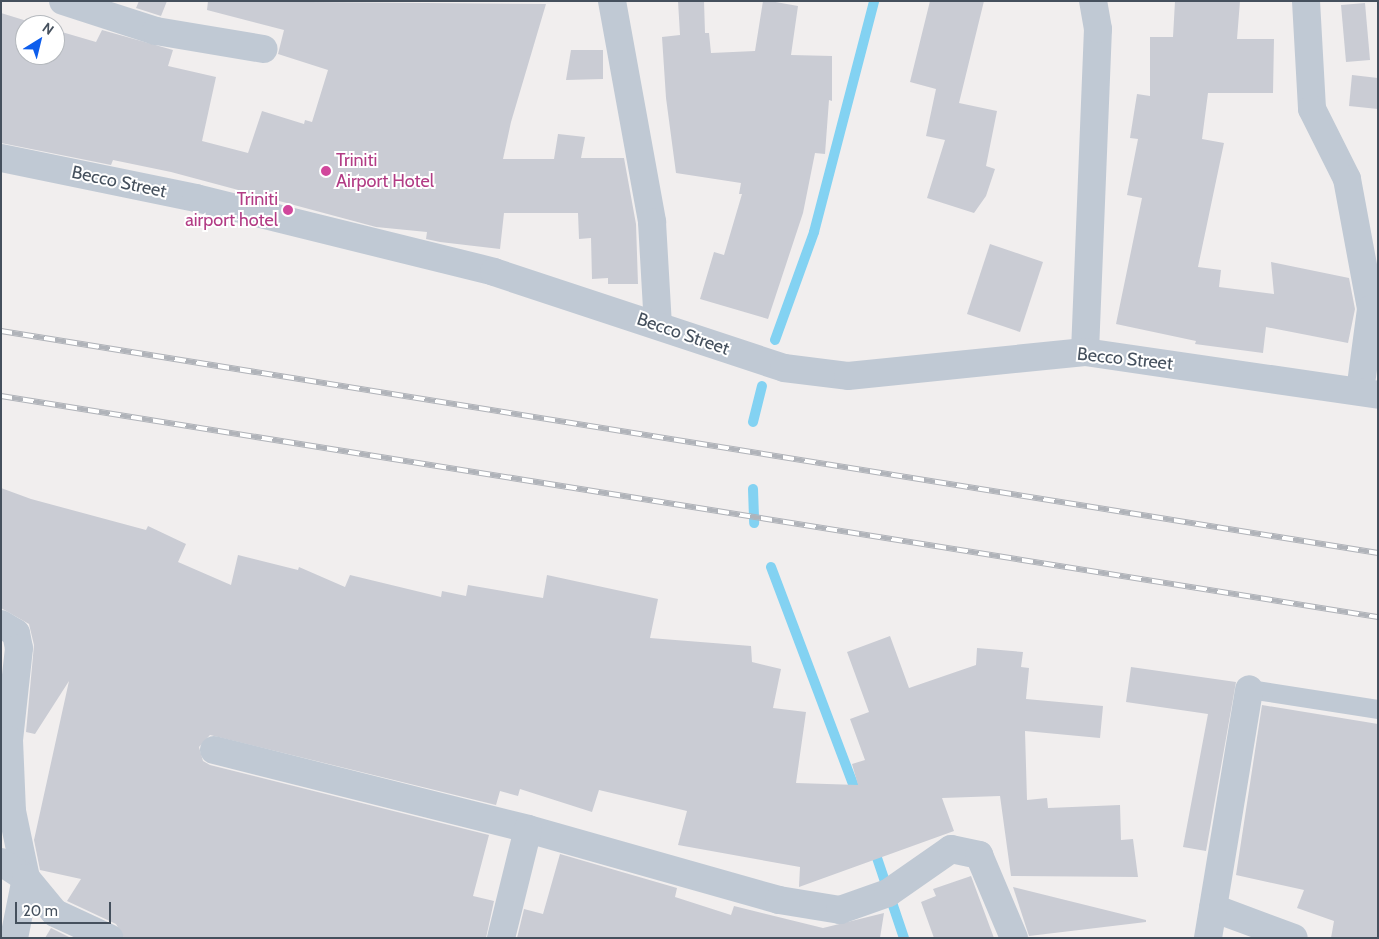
<!DOCTYPE html>
<style>
body{margin:0}
#map{position:relative;width:1379px;height:939px;overflow:hidden;background:#f1eeee;font-family:Cabin,sans-serif}
div>[style]{position:absolute}
[style*='--x']{left:calc(var(--x)*1px);top:calc(var(--y)*1px);width:calc(var(--w)*1px);rotate:calc(var(--a)*1deg)}
.stream>*{height:10px;margin:-5px;padding:0 5px;transform-origin:5px;border-radius:5px;background:#83d2f2}
.building>*{inset:0;background:#caccd4}
.service>*{height:19px;margin:-9.5px;padding:0 9.5px;transform-origin:9.5px;border-radius:9.5px;background:#c0c9d4}
.minor>*{height:28px;margin:-14px;padding:0 14px;transform-origin:14px;border-radius:14px;background:#c0c9d4}
.tertiary>*{height:28px;margin:-14px;padding:0 14px;transform-origin:14px;border-radius:14px;background:#c0c9d4}
.rail>*{height:5.5px;margin-top:-2.75px;transform-origin:0;background:repeating-linear-gradient(90deg,#fff 0 11px,#b0b3b9 0 22px);box-sizing:border-box;border-block:1px solid #b0b3b9}
.dots>*{width:14px;height:14px;translate:-50% -50%;box-sizing:border-box;border:2px solid #fff;border-radius:50%}
span{translate:-50% -50%;white-space:nowrap;text-align:center;line-height:1.15;-webkit-text-stroke:4px #fff;paint-order:stroke}
.hotel-label{font-size:18px;color:#b23c85}
.left{translate:0 -50%;text-align:left}
.right{translate:-100% -50%;text-align:right}
.street-label{font-size:18px;color:#45505d}
.frame{position:absolute;inset:0;border:2px solid #45505d;pointer-events:none}
.north{position:absolute;left:15px;top:15px;width:50px;height:50px;box-sizing:border-box;background:#fff;border:1px solid #b5b9be;border-radius:50%;rotate:36deg;font-size:14px;font-weight:700;line-height:20px;text-align:center;color:#45505d}
.north::after{content:'';display:block;margin:auto;width:18px;height:22px;background:#0d5dec;clip-path:polygon(50% 0,100% 100%,50% 72%,0 100%)}
.scale{position:absolute;left:15px;top:902px;width:96px;height:22px;box-sizing:border-box;border:2px solid #45505d;border-top:0;padding-left:6px;font-size:15px;line-height:18px;white-space:nowrap;color:#45505d;-webkit-text-stroke:4px #fff;paint-order:stroke}
</style>
<div id="map">
<div class="stream">
<div style="--x:775;--y:340;--w:115;--a:-70.1"></div>
<div style="--x:814;--y:232;--w:239;--a:-75.4"></div>
<div style="--x:753;--y:422;--w:37;--a:-76"></div>
<div style="--x:753;--y:489;--w:34;--a:88"></div>
<div style="--x:771;--y:567;--w:246;--a:69.3"></div>
<div style="--x:873;--y:846;--w:97;--a:71.4"></div>
</div>
<div class="building">
<div style="clip-path:polygon(139px 1px,167px 1px,161px 16px,136px 8px)"></div>
<div style="clip-path:polygon(208px 1px,546px 4px,511px 122px,503px 159px,554px 159px,558px 134px,585px 137px,581px 158px,624px 158px,636px 224px,638px 284px,608px 284px,608px 278px,592px 279px,591px 238px,579px 239px,578px 213px,504px 213px,500px 249px,440px 242px,426px 239px,427px 232px,376px 227px,171px 172px,113px 160px,111px 165px,1px 143px,1px 13px,40px 25px,25px 25px,25px 55px,55px 55px,55px 30px,96px 42px,102px 30px,173px 50px,168px 66px,216px 77px,202px 141px,248px 153px,262px 111px,304px 124px,305px 120px,312px 122px,328px 70px,278px 54px,284px 30px,207px 10px)"></div>
<div style="clip-path:polygon(678px 1px,704px 1px,705px 33px,709px 33px,711px 53px,755px 51px,763px 1px,770px 1px,798px 6px,791px 55px,832px 56px,832px 101px,829px 100px,825px 154px,815px 153px,803px 213px,768px 319px,700px 299px,714px 252px,724px 255px,742px 194px,739px 194px,741px 183px,676px 173px,666px 98px,662px 37px,680px 35px)"></div>
<div style="clip-path:polygon(930px 1px,984px 1px,959px 103px,997px 111px,986px 166px,995px 169px,986px 196px,974px 213px,927px 198px,945px 140px,926px 136px,936px 89px,910px 82px)"></div>
<div style="clip-path:polygon(1175px 1px,1240px 1px,1237px 39px,1274px 39px,1273px 93px,1208px 93px,1202px 139px,1224px 143px,1198px 267px,1221px 270px,1219px 287px,1274px 294px,1271px 262px,1349px 278px,1355px 309px,1348px 343px,1266px 327px,1263px 353px,1195px 344px,1196px 341px,1116px 324px,1142px 198px,1127px 195px,1138px 139px,1130px 138px,1137px 94px,1150px 96px,1150px 37px,1173px 37px)"></div>
<div style="clip-path:polygon(1365px 3px,1370px 60px,1346px 62px,1341px 5px)"></div>
<div style="clip-path:polygon(571px 50px,603px 50px,603px 79px,566px 80px)"></div>
<div style="clip-path:polygon(1352px 75px,1378px 78px,1378px 109px,1349px 106px)"></div>
<div style="clip-path:polygon(990px 244px,1043px 262px,1020px 332px,967px 314px)"></div>
<div style="clip-path:polygon(1px 488px,31px 499px,146px 530px,148px 526px,186px 544px,178px 562px,231px 585px,238px 555px,298px 570px,299px 567px,345px 587px,350px 575px,441px 597px,442px 591px,466px 596px,468px 585px,543px 598px,547px 575px,658px 599px,650px 638px,751px 646px,752px 662px,781px 669px,773px 708px,806px 712px,796px 783px,858px 785px,852px 764px,865px 760px,850px 719px,869px 712px,847px 652px,890px 636px,909px 688px,976px 665px,977px 648px,1023px 652px,1021px 667px,1029px 668px,1026px 699px,1103px 706px,1100px 738px,1025px 731px,1027px 800px,1047px 798px,1048px 808px,1120px 805px,1121px 840px,1133px 839px,1138px 877px,1011px 876px,1000px 796px,942px 798px,954px 831px,799px 887px,800px 867px,678px 845px,687px 811px,599px 790px,592px 812px,520px 789px,518px 796px,500px 791px,496px 805px,210px 735px,199px 747px,203px 761px,210px 765px,489px 835px,473px 896px,494px 901px,486px 938px,124px 938px,116px 924px,67px 901px,81px 879px,40px 870px,34px 840px,69px 681px,35px 734px,26px 732px,34px 645px,29px 624px,1px 608px)"></div>
<div style="clip-path:polygon(1131px 667px,1236px 682px,1206px 851px,1183px 847px,1208px 714px,1126px 702px)"></div>
<div style="clip-path:polygon(1262px 705px,1378px 724px,1378px 938px,1331px 938px,1334px 921px,1297px 908px,1304px 890px,1236px 875px)"></div>
<div style="clip-path:polygon(560px 854px,677px 888px,675px 897px,731px 915px,734px 906px,823px 928px,884px 913px,880px 938px,517px 938px,524px 909px,543px 914px)"></div>
<div style="clip-path:polygon(971px 876px,994px 938px,934px 938px,921px 902px,936px 896px,933px 889px)"></div>
<div style="clip-path:polygon(1013px 887px,1146px 920px,1146px 922px,1029px 936px)"></div>
<div style="clip-path:polygon(51px 928px,71px 938px,45px 938px)"></div>
</div>
<div class="service">
<div style="--x:1249;--y:689;--w:131;--a:8.8"></div>
</div>
<div class="minor">
<div style="--x:63;--y:1;--w:98;--a:17.9"></div>
<div style="--x:156;--y:31;--w:109;--a:9.5"></div>
<div style="--x:612;--y:1;--w:225;--a:79.7"></div>
<div style="--x:652;--y:222;--w:103;--a:86.7"></div>
<div style="--x:1306;--y:1;--w:108;--a:86.8"></div>
<div style="--x:1312;--y:109;--w:78;--a:63.4"></div>
<div style="--x:1347;--y:179;--w:132;--a:79.5"></div>
<div style="--x:1371;--y:309;--w:83;--a:97.6"></div>
<div style="--x:1085;--y:352;--w:323;--a:-87.7"></div>
<div style="--x:1098;--y:29;--w:28;--a:-100"></div>
<div style="--x:1;--y:624;--w:17;--a:31"></div>
<div style="--x:16;--y:633;--w:15;--a:79"></div>
<div style="--x:19;--y:648;--w:93;--a:96.2"></div>
<div style="--x:9;--y:740;--w:71;--a:87.6"></div>
<div style="--x:12;--y:811;--w:68;--a:78.2"></div>
<div style="--x:26;--y:878;--w:61;--a:101.3"></div>
<div style="--x:214;--y:750;--w:324;--a:14.1"></div>
<div style="--x:528;--y:829;--w:261;--a:15.8"></div>
<div style="--x:779;--y:900;--w:62;--a:9.3"></div>
<div style="--x:840;--y:910;--w:51;--a:-19.5"></div>
<div style="--x:888;--y:893;--w:77;--a:-34.9"></div>
<div style="--x:951;--y:849;--w:29;--a:12"></div>
<div style="--x:979;--y:855;--w:90;--a:67.1"></div>
<div style="--x:1;--y:862;--w:30;--a:33"></div>
<div style="--x:26;--y:878;--w:45;--a:50.4"></div>
<div style="--x:55;--y:913;--w:60;--a:24.8"></div>
<div style="--x:1213;--y:908;--w:86;--a:20.3"></div>
<div style="--x:501;--y:938;--w:112;--a:-76.1"></div>
<div style="--x:1208;--y:938;--w:252;--a:-80.6"></div>
</div>
<div class="tertiary">
<div style="--x:1;--y:158;--w:199;--a:11.6"></div>
<div style="--x:196;--y:198;--w:307;--a:13.9"></div>
<div style="--x:494;--y:272;--w:305;--a:18.3"></div>
<div style="--x:784;--y:368;--w:64;--a:7.1"></div>
<div style="--x:848;--y:376;--w:238;--a:-5.8"></div>
<div style="--x:1085;--y:352;--w:296;--a:8.3"></div>
</div>
<div class="rail">
<div style="--x:1;--y:331;--w:1395;--a:9.16"></div>
<div style="--x:1;--y:396;--w:1395;--a:9.12"></div>
</div>
<div class="dots">
<div style="left:326px;top:171px;background:#d1479c"></div>
<div style="left:288px;top:210px;background:#d1479c"></div>
</div>
<div class="hotel-label">
<span class="left" style="left:336px;top:171px">Triniti<br>Airport Hotel</span>
<span class="right" style="left:278px;top:210px">Triniti<br>airport hotel</span>
</div>
<div class="street-label">
<span style="left:119px;top:182px;rotate:12deg">Becco Street</span>
<span style="left:683px;top:334px;rotate:19deg">Becco Street</span>
<span style="left:1125px;top:359px;rotate:6deg">Becco Street</span>
</div>
<div class="frame"></div>
<div class="north">N</div>
<div class="scale">20 m</div>
</div>
